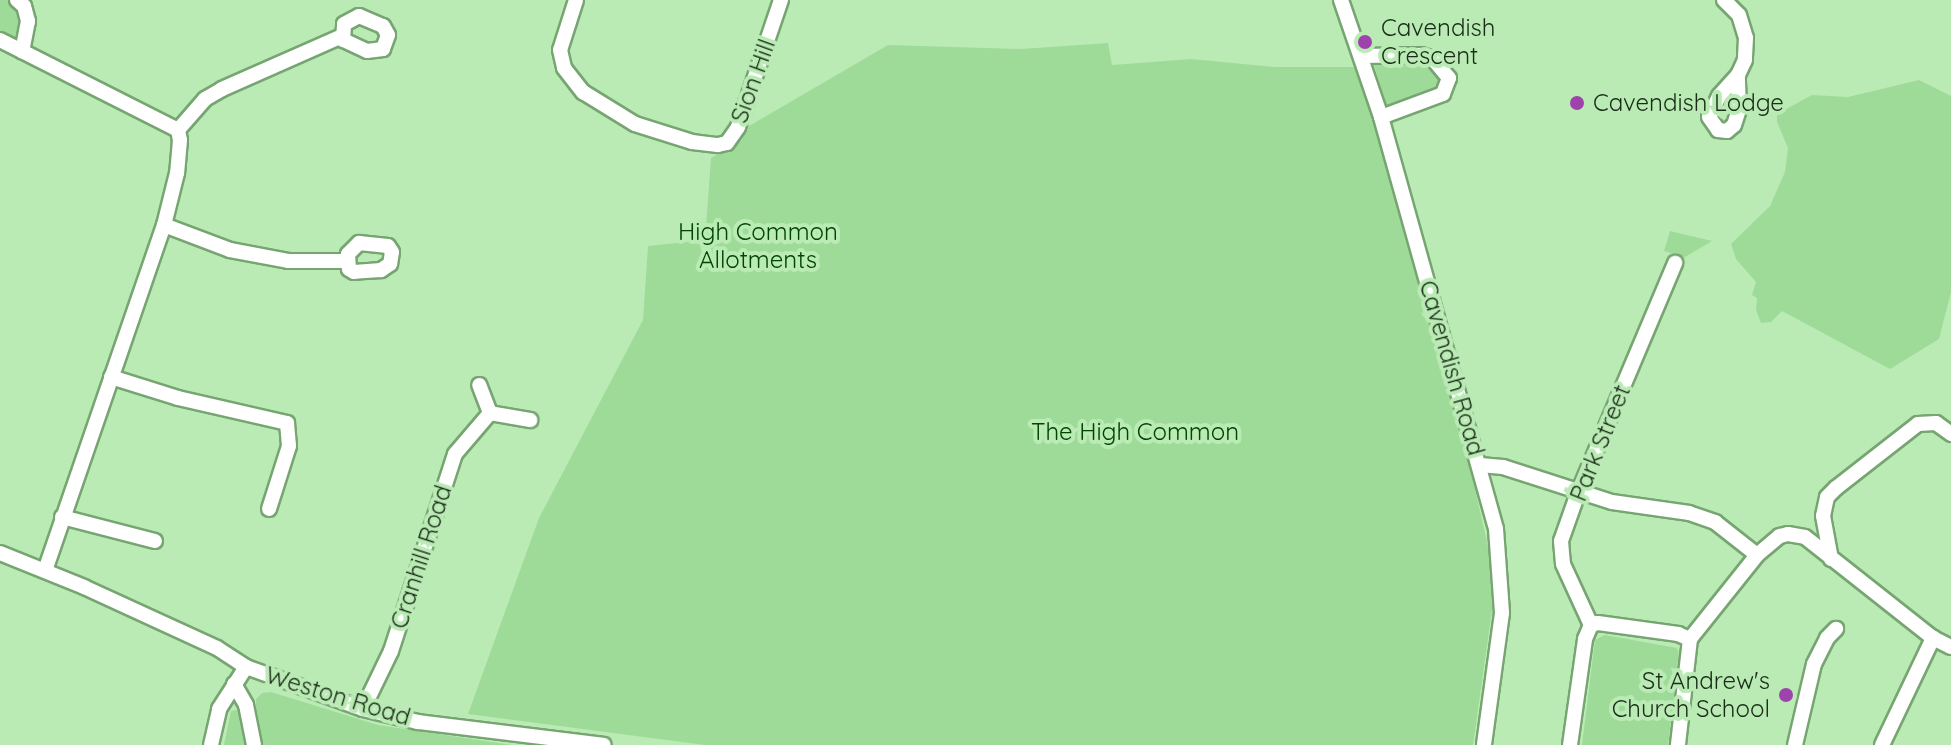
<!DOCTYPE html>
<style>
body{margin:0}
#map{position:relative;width:1951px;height:745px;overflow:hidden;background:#baebb5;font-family:Quicksand,sans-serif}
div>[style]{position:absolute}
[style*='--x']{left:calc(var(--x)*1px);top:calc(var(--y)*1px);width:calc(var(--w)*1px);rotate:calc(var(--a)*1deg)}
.green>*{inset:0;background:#9edb98}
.roads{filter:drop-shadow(2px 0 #77a572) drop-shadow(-2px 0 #77a572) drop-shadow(0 2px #77a572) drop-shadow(0 -2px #77a572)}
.minor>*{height:14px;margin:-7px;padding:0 7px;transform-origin:7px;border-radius:7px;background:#fff}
.dots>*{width:22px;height:22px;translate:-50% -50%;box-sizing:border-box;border:4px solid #baebb5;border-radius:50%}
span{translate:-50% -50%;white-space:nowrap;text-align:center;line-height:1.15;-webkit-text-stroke:8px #baebb5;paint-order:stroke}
.poi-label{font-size:24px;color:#1b2d19}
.left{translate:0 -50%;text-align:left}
.right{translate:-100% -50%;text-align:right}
.street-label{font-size:24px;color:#1b2d19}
.park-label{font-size:24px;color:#004500}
</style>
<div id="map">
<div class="green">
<div style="clip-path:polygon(0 0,10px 0,20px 9px,23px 21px,18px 43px,0 35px)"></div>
<div style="clip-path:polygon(1108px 43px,1112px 65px,1191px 59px,1274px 67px,1358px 67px,1468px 458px,1489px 551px,1493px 603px,1473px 745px,705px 745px,468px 714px,539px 518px,643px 320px,648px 246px,705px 240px,711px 158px,742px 140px,744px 129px,888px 45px,1021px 49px)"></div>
<div style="clip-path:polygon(1390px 57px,1430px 63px,1440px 76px,1439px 88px,1387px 107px,1374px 65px)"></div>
<div style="clip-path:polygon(1919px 80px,1951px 96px,1951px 292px,1939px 339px,1890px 369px,1782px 311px,1771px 322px,1761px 323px,1756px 310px,1757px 298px,1752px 295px,1756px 282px,1736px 259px,1731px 244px,1770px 206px,1785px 172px,1788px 148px,1777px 122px,1777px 114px,1812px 95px,1848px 97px)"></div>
<div style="clip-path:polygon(1670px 231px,1712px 241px,1685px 257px,1664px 251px)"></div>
<div style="clip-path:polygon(1605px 635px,1677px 648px,1679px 655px,1668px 745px,1582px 745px,1595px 640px)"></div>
<div style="clip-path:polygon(271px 692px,378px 725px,512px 745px,224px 745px,231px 711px,256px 706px,256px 699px,262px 693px)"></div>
</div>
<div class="roads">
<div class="minor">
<div style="--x:17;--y:0;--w:9;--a:41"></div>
<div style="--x:24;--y:6;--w:16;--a:75"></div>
<div style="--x:28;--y:21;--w:31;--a:101"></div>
<div style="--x:576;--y:0;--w:52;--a:107.7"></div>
<div style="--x:560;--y:50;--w:18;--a:77"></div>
<div style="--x:564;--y:68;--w:31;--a:52"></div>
<div style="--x:583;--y:92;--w:61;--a:31.6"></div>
<div style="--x:635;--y:124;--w:60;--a:17.5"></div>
<div style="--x:692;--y:142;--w:26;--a:7"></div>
<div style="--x:718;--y:145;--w:9;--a:-13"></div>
<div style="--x:727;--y:143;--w:19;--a:-55"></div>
<div style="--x:738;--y:127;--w:134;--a:-71.3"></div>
<div style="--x:1341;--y:0;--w:124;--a:71.1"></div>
<div style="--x:1381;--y:117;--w:428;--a:74.4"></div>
<div style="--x:1496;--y:529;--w:84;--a:85.9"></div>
<div style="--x:1502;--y:613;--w:133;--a:97.8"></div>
<div style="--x:1724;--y:0;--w:21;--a:45"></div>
<div style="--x:1739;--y:15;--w:24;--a:73"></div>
<div style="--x:1746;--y:38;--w:22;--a:93"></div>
<div style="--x:1745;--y:60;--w:17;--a:115"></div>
<div style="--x:1738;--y:75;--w:28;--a:132"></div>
<div style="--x:1719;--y:96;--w:23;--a:115"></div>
<div style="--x:1709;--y:117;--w:16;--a:55"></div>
<div style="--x:1718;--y:130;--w:9;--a:6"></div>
<div style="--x:1727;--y:131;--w:9;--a:-41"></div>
<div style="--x:1734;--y:125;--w:16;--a:-72"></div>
<div style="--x:1739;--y:110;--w:35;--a:-92"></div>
<div style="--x:359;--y:16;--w:26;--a:23"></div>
<div style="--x:383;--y:26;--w:10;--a:61"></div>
<div style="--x:388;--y:35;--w:15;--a:110"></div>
<div style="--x:383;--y:49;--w:16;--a:173"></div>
<div style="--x:367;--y:51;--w:26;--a:-155"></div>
<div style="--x:343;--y:40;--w:16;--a:-86"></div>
<div style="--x:344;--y:24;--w:17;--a:-28"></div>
<div style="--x:0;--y:40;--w:199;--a:26.8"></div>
<div style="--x:178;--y:130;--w:10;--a:79"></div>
<div style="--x:180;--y:140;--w:33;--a:95"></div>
<div style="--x:177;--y:173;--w:54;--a:104"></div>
<div style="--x:164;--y:225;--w:365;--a:109"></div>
<div style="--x:1363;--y:56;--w:58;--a:-1"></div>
<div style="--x:1421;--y:55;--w:13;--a:18"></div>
<div style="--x:1433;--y:59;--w:25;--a:50"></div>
<div style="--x:1449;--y:78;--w:17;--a:111"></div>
<div style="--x:1443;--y:94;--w:66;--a:159.6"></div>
<div style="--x:178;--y:130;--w:41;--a:-48.9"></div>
<div style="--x:205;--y:99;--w:20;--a:-30"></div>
<div style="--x:222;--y:89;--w:131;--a:-23.8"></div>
<div style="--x:164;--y:225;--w:71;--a:20.7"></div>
<div style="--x:230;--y:250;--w:59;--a:10.7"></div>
<div style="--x:288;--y:261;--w:59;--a:0"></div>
<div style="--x:359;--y:243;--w:29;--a:6"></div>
<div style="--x:388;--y:246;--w:7;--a:56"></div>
<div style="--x:392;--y:252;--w:12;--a:99"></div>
<div style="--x:390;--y:264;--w:11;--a:146"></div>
<div style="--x:381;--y:270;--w:27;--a:176"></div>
<div style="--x:354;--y:272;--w:6;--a:-149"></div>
<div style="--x:349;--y:269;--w:15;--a:-94"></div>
<div style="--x:348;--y:254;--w:16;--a:-45"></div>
<div style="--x:111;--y:377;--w:70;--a:17.4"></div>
<div style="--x:178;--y:398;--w:112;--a:12.9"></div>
<div style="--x:287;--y:423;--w:23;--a:85"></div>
<div style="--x:289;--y:446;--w:66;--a:107.6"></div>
<div style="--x:490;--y:413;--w:41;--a:9.9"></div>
<div style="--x:1480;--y:465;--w:23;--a:5"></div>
<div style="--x:1503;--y:467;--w:114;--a:17.8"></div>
<div style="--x:1612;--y:502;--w:78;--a:8.1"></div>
<div style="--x:1689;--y:513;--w:28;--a:19"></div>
<div style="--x:1715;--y:522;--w:53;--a:38.2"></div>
<div style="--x:62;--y:517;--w:96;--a:14.5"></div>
<div style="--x:0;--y:553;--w:91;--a:22"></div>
<div style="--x:84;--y:587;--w:146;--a:24.6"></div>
<div style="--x:217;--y:648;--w:35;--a:33"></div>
<div style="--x:246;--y:667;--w:124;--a:19.7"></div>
<div style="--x:363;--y:709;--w:57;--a:13.3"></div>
<div style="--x:418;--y:722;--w:187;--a:7"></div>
<div style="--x:1831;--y:559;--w:44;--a:-100.5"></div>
<div style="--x:1823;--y:516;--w:19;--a:-78"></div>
<div style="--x:1827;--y:497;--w:13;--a:-45"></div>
<div style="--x:1836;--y:488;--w:104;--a:-38"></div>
<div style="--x:1918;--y:424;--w:18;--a:-3"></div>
<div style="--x:1936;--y:423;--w:19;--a:36"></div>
<div style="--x:1591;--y:625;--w:67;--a:-114.7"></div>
<div style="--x:1563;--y:564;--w:23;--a:-95"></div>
<div style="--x:1561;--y:541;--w:51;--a:-70.5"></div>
<div style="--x:1578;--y:493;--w:250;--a:-67.1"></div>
<div style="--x:1690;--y:639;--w:107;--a:-51.4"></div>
<div style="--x:1757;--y:555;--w:30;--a:-40"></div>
<div style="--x:1780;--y:536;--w:8;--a:-14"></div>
<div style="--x:1788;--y:534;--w:17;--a:10"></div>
<div style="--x:1805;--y:537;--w:163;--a:38.3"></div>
<div style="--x:1933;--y:638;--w:20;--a:27"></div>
<div style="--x:234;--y:684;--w:24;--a:60"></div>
<div style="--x:246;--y:705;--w:41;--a:78.7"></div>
<div style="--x:363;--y:709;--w:64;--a:-64.2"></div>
<div style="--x:391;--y:651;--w:207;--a:-72"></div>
<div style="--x:455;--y:454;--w:54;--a:-49.5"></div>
<div style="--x:490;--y:413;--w:30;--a:-111"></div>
<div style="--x:211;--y:745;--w:37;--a:-77"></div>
<div style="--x:219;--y:709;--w:50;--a:-57.3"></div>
<div style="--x:1570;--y:745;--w:107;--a:-81.9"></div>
<div style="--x:1585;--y:639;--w:15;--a:-67"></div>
<div style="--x:1591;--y:625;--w:7;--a:-16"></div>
<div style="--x:1598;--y:623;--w:81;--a:7.8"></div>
<div style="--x:1678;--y:634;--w:13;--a:23"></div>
<div style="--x:1690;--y:639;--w:107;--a:96.5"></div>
<div style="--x:1795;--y:745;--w:83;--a:-76.8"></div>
<div style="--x:1814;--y:664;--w:29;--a:-63"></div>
<div style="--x:1827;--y:638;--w:13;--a:-45"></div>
<div style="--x:1882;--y:745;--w:119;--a:-64.5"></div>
</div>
</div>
<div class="dots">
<div style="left:1365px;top:42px;background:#9f43ac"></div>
<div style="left:1577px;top:103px;background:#9f43ac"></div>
<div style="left:1786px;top:695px;background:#9f43ac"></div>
</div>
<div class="poi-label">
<span class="left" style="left:1381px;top:42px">Cavendish<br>Crescent</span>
<span class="left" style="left:1593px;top:103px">Cavendish Lodge</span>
<span class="right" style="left:1770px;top:695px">St Andrew's<br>Church School</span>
</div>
<div class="street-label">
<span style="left:753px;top:81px;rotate:-70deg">Sion Hill</span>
<span style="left:1452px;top:368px;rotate:74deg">Cavendish Road</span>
<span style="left:1600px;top:443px;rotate:-68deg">Park Street</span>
<span style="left:421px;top:557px;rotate:-72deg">Cranhill Road</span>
<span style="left:338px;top:696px;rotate:17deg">Weston Road</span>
</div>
<div class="park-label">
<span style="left:758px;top:246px">High Common<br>Allotments</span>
<span style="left:1135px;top:432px">The High Common</span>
</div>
</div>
